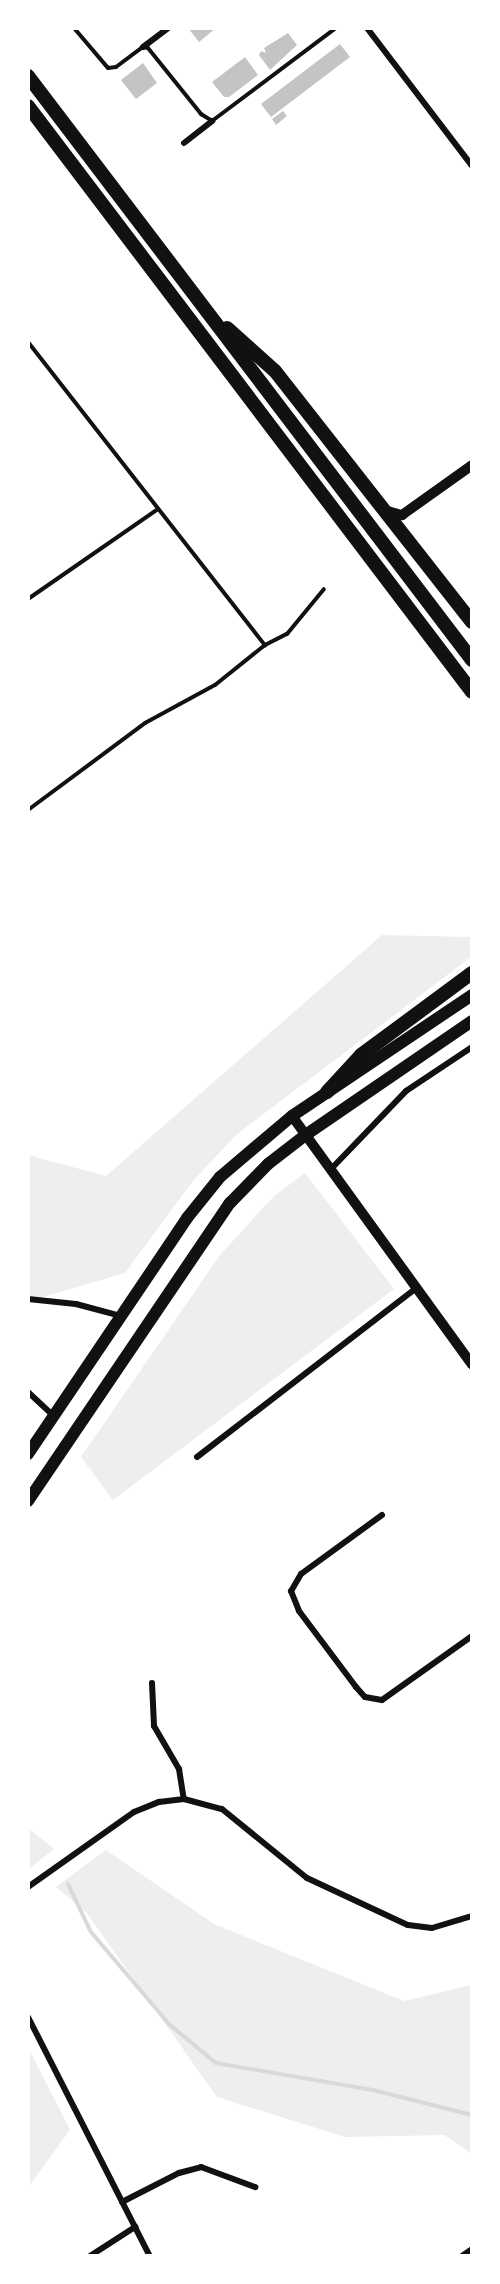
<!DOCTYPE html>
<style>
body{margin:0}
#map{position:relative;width:500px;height:2284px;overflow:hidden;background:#fff;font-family:Arial,sans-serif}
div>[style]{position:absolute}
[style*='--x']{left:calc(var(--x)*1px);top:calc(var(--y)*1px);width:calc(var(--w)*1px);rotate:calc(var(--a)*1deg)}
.green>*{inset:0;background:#eee}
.stream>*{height:4px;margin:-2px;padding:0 2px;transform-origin:2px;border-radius:2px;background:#d9d9d9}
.building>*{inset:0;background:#c4c4c4}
.service>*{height:4px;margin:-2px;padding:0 2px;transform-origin:2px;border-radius:2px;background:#111}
.minor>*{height:6px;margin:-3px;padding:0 3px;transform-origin:3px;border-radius:3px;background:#111}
.tertiary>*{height:10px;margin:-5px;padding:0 5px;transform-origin:5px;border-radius:5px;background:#111}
.secondary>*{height:10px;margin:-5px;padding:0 5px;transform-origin:5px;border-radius:5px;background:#111}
.primary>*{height:12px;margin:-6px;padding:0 6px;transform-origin:6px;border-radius:6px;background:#111}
.trunk>*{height:14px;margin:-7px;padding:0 7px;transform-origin:7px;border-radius:7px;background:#111}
span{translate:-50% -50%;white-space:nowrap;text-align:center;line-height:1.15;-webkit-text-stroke:4.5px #fff;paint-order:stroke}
.frame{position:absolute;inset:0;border:30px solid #fff;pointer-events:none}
</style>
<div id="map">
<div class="green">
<div style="clip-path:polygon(382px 935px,471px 937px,471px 957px,236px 1135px,192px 1182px,125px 1273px,29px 1301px,28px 1155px,106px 1176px)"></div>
<div style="clip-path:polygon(305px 1173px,394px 1289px,113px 1500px,81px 1457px,220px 1255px,274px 1196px)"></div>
<div style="clip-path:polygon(29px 1829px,54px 1849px,29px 1869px,28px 1869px)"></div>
<div style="clip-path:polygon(106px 1850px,214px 1924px,404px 2001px,471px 1985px,471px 2153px,444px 2135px,345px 2137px,217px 2097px,86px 1912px,56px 1887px)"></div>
<div style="clip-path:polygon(29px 2049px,70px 2130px,29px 2186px)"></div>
</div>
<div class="stream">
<div style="--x:68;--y:1884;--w:53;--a:64.4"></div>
<div style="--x:91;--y:1932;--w:121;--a:49.7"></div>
<div style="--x:169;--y:2024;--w:61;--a:39.7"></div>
<div style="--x:216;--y:2063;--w:159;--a:9.8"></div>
<div style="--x:373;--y:2090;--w:102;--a:14.2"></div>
</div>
<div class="building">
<div style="clip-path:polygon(188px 28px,216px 28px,199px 42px)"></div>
<div style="clip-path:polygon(288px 33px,297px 45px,270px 70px,259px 55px,261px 51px,266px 53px,264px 48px)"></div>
<div style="clip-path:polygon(340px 44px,350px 57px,271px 117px,261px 104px)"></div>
<div style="clip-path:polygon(245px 57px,258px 75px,229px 97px,224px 97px,212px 82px)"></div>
<div style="clip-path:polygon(143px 63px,157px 83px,136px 99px,121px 80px)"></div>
<div style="clip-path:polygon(283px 111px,287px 116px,276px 125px,272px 119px)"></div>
</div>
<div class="service">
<div style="--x:74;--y:28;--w:52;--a:49.6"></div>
<div style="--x:108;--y:68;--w:8;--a:-7"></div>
<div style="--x:116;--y:67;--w:34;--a:-37"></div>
<div style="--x:143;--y:47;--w:5;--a:11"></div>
<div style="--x:148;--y:48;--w:85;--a:51.2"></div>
<div style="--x:201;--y:114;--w:13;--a:32"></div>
<div style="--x:212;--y:121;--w:155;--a:-36.9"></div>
<div style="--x:28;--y:342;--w:385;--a:52"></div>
<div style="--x:28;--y:599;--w:158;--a:-34.7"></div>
<div style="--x:28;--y:810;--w:146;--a:-36.6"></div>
<div style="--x:145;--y:723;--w:80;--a:-28.5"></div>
<div style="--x:215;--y:685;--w:64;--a:-38.7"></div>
<div style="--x:265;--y:645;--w:25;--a:-27"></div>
<div style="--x:287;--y:634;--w:58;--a:-50.6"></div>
</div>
<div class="minor">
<div style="--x:367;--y:28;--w:173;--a:52.7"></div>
<div style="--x:143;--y:47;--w:31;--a:-37"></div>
<div style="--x:184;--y:143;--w:36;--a:-38"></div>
<div style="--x:332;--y:1168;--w:107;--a:-46.1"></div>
<div style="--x:406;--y:1091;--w:79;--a:-33.7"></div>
<div style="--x:28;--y:1299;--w:48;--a:5.9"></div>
<div style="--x:76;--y:1304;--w:47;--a:14.9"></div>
<div style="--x:28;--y:1392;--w:35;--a:43"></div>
<div style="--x:197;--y:1457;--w:275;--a:-37.6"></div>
<div style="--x:382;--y:1515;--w:100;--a:143.9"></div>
<div style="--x:301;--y:1574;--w:20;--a:120"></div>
<div style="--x:291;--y:1591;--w:22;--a:68"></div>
<div style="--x:299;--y:1611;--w:95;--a:53.1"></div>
<div style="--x:356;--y:1687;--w:13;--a:48"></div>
<div style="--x:365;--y:1697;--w:17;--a:10"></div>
<div style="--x:382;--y:1700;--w:110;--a:-35.4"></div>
<div style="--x:152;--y:1683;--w:43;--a:87.3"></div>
<div style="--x:154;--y:1726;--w:50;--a:59.8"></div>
<div style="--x:179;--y:1769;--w:30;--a:81"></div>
<div style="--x:28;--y:1887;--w:130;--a:-35.3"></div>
<div style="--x:134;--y:1812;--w:27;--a:-22"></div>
<div style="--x:159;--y:1802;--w:25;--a:-7"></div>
<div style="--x:184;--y:1799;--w:39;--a:15"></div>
<div style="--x:222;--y:1809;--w:109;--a:39.1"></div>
<div style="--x:307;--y:1878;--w:111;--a:25"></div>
<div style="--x:408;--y:1925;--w:24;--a:7"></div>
<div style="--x:432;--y:1928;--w:42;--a:-16.7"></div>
<div style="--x:28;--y:2017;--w:268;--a:63"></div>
<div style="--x:122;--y:2202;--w:64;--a:-27"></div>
<div style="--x:179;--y:2173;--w:23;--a:-15"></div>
<div style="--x:201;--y:2167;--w:58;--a:20.3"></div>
<div style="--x:90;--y:2256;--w:54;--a:-32.8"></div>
<div style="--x:462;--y:2256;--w:12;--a:-35"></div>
</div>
<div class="tertiary">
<div style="--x:384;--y:510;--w:19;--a:16"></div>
<div style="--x:402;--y:515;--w:86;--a:-35.5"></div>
</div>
<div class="secondary">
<div style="--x:292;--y:1116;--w:307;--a:54.1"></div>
</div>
<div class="primary">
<div style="--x:28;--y:1454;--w:285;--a:-56"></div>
<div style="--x:187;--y:1218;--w:53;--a:-51.2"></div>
<div style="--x:220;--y:1177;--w:94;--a:-40.3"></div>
<div style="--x:292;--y:1116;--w:217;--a:-33.9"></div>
<div style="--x:28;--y:1501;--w:360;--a:-55.9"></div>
<div style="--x:230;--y:1203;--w:54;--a:-45.7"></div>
<div style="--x:268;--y:1164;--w:49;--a:-37.6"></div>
<div style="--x:307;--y:1134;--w:200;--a:-34.4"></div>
</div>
<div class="trunk">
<div style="--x:28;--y:76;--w:734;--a:52.76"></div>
<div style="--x:28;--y:106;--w:735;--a:52.85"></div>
<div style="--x:227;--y:328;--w:64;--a:41.9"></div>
<div style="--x:275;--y:371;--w:319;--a:51.9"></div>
<div style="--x:327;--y:1092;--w:50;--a:-47.4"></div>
<div style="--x:361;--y:1055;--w:138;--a:-36.5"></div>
</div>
<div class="frame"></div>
</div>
